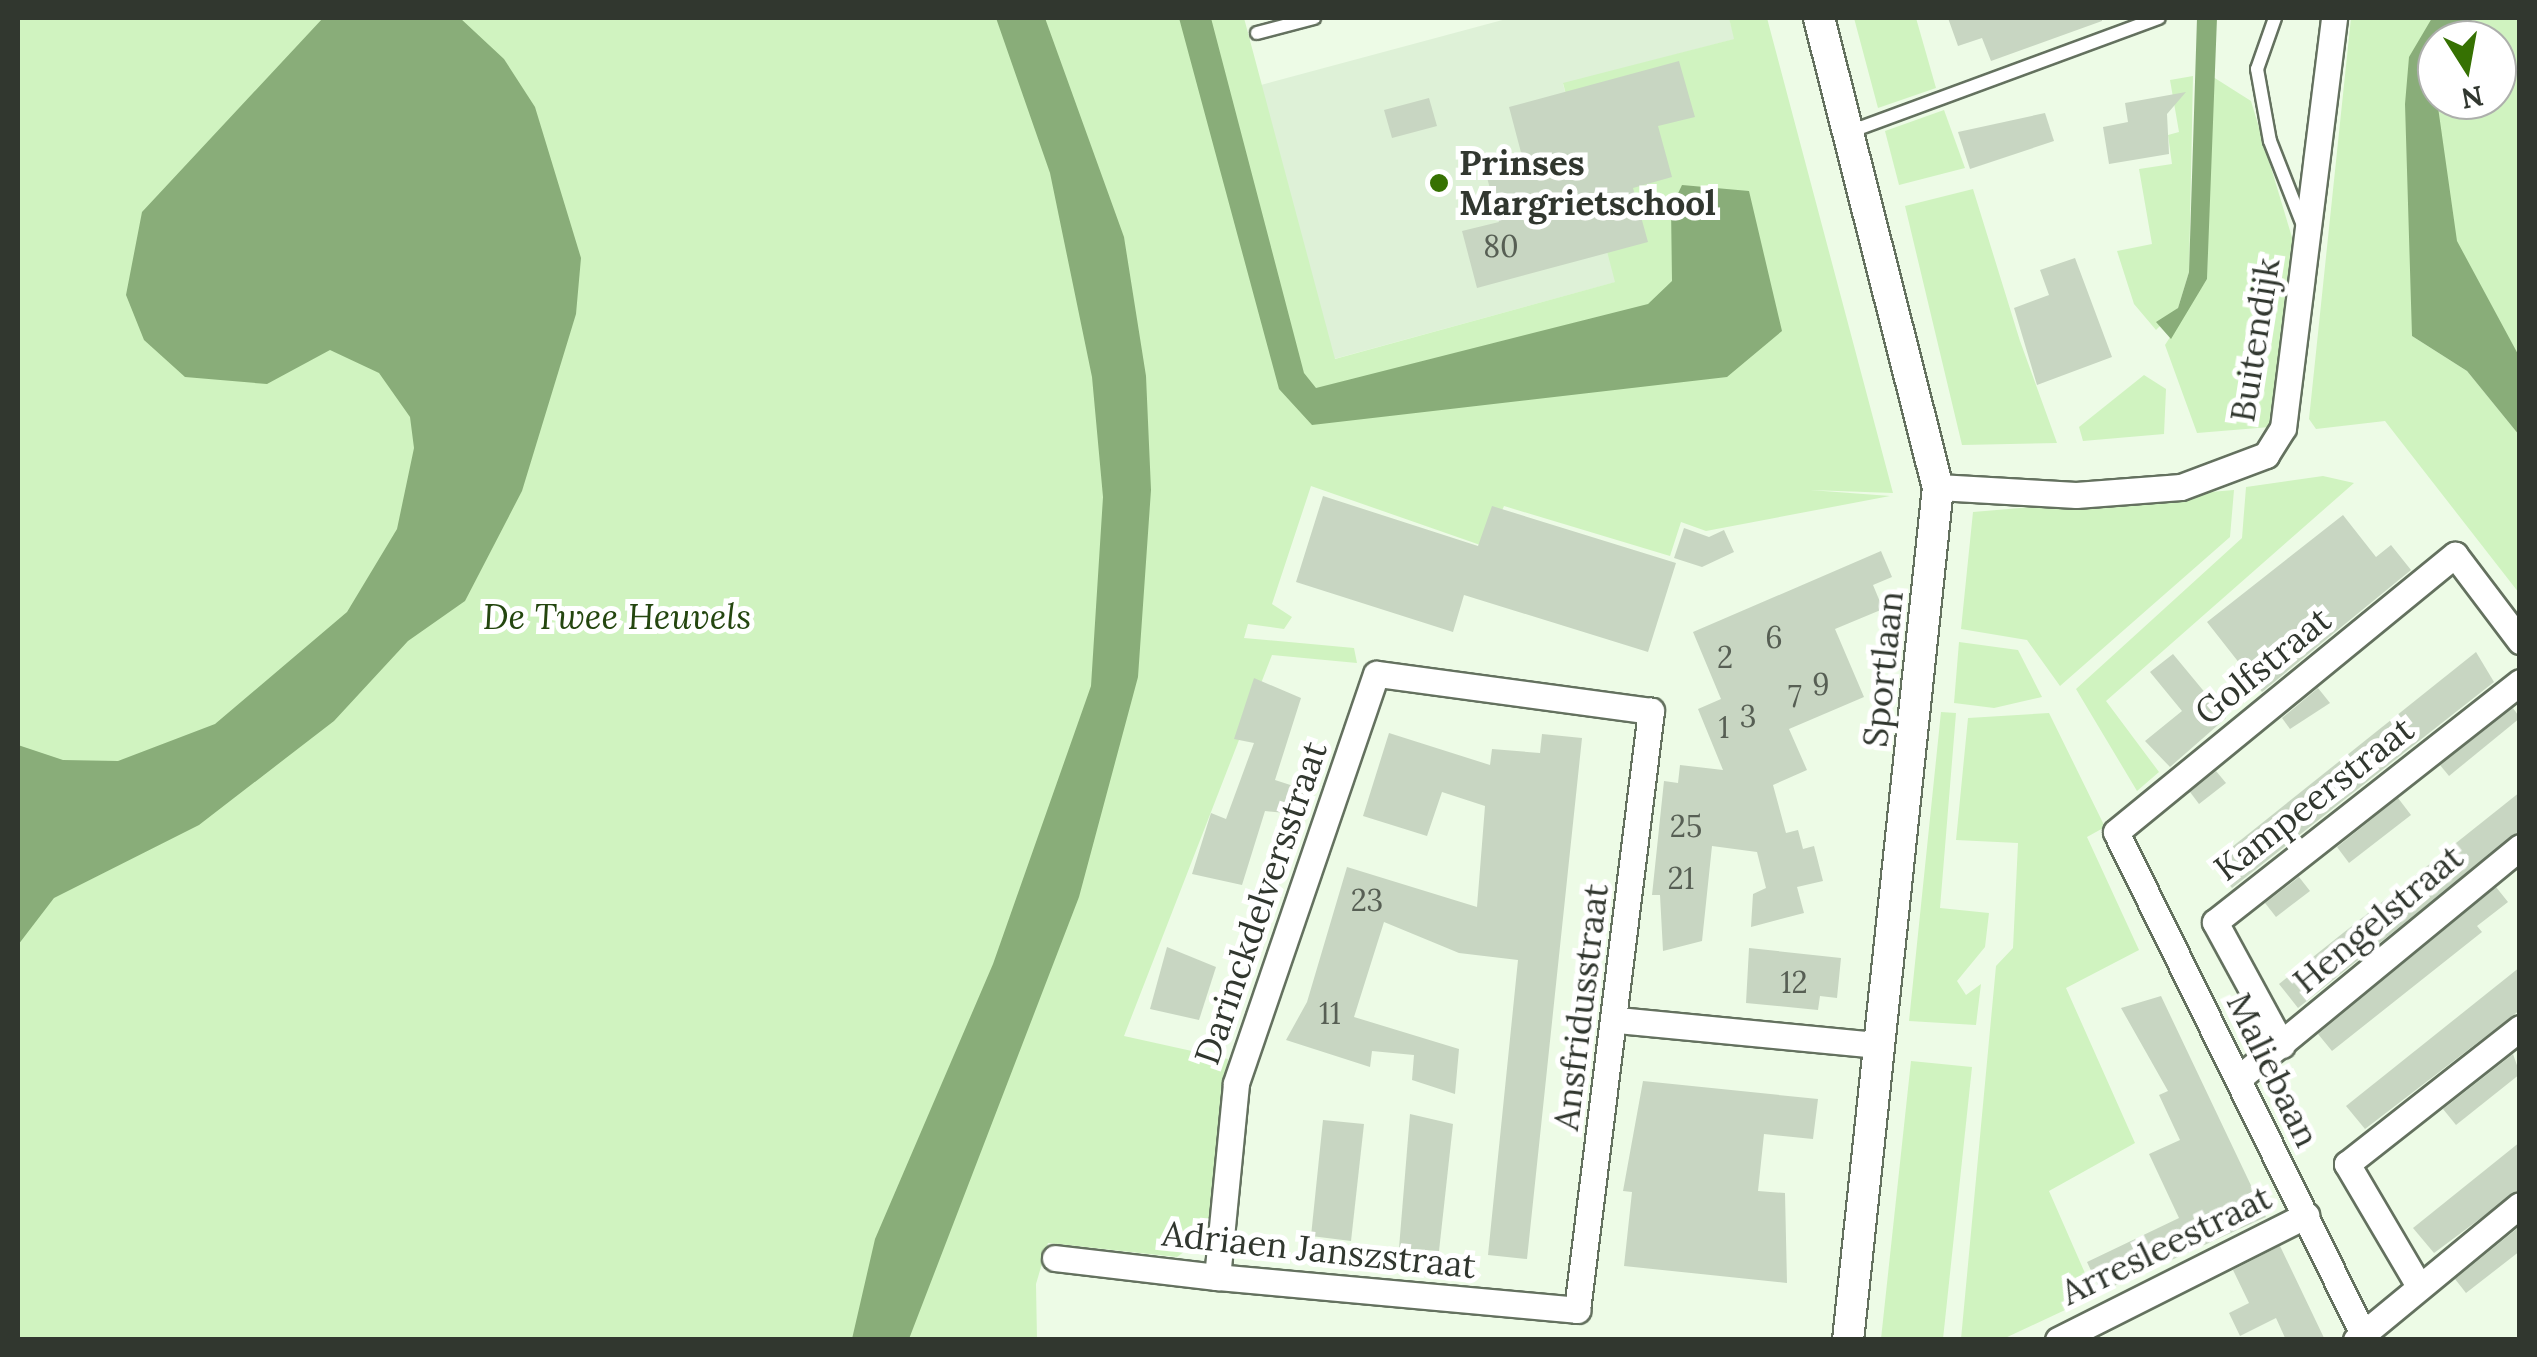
<!DOCTYPE html>
<style>
body{margin:0}
#map{position:relative;width:2537px;height:1357px;overflow:hidden;background:#edfbe6;font-family:Lora,serif}
div>[style]{position:absolute}
[style*='--x']{left:calc(var(--x)*1px);top:calc(var(--y)*1px);width:calc(var(--w)*1px);rotate:calc(var(--a)*1deg)}
.built>*{inset:0;background:#def1d7}
.green>*{inset:0;background:#d0f3c0}
.water>*{inset:0;background:#89ad79}
.building>*{inset:0;background:#c8d6c2}
.roads{filter:drop-shadow(2px 0 #64715f) drop-shadow(-2px 0 #64715f) drop-shadow(0 2px #64715f) drop-shadow(0 -2px #64715f)}
.service>*{height:12px;margin:-6px;padding:0 6px;transform-origin:6px;border-radius:6px;background:#fff}
.minor>*{height:25px;margin:-12.5px;padding:0 12.5px;transform-origin:12.5px;border-radius:12.5px;background:#fff}
.tertiary>*{height:30px;margin:-15px;padding:0 15px;transform-origin:15px;border-radius:15px;background:#fff}
.dots>*{width:28px;height:28px;translate:-50% -50%;box-sizing:border-box;border:5px solid #fff;border-radius:50%}
span{translate:-50% -50%;white-space:nowrap;text-align:center;line-height:1.15;-webkit-text-stroke:10px #fff;paint-order:stroke}
.number-label{font-size:30px;color:#575f54}
.number-label span{-webkit-text-stroke-width:0}
.poi-label{font-size:35px;color:#31372f;font-weight:700}
.left{translate:0 -50%;text-align:left}
.street-label{font-size:35px;color:#31372f}
.park-label{font-size:35px;color:#24460f;font-style:italic}
.frame{position:absolute;inset:0;border:20px solid #31372f;pointer-events:none}
.north{position:absolute;left:2417px;top:20px;width:100px;height:100px;box-sizing:border-box;background:#fff;border:2px solid #adafac;border-radius:50%;rotate:169deg;font-size:28px;font-weight:700;line-height:40px;text-align:center;color:#31372f}
.north::after{content:'';display:block;margin:auto;width:35px;height:45px;background:#367102;clip-path:polygon(50% 0,100% 100%,50% 72%,0 100%)}
</style>
<div id="map">
<div class="built">
<div style="clip-path:polygon(1510px 18px,1729px 18px,1735px 39px,1563px 84px,1616px 282px,1334px 359px,1261px 85px)"></div>
</div>
<div class="green">
<div style="clip-path:polygon(18px 18px,1244px 18px,1335px 359px,1615px 282px,1563px 83px,1734px 39px,1729px 18px,1767px 18px,1893px 493px,1810px 490px,1890px 496px,1706px 531px,1681px 522px,1670px 556px,1504px 506px,1486px 547px,1311px 486px,1272px 604px,1292px 617px,1284px 629px,1248px 624px,1244px 638px,1354px 648px,1357px 663px,1272px 655px,1124px 1036px,1228px 1059px,1208px 1234px,1177px 1257px,1048px 1243px,1036px 1284px,1037px 1339px,18px 1339px)"></div>
<div style="clip-path:polygon(1854px 18px,1916px 18px,1936px 88px,1878px 108px)"></div>
<div style="clip-path:polygon(2351px 18px,2445px 18px,2426px 54px,2437px 47px,2437px 100px,2497px 100px,2497px 40px,2442px 40px,2457px 18px,2519px 18px,2519px 400px,2416px 279px,2412px 336px,2467px 371px,2519px 435px,2519px 593px,2385px 421px,2316px 429px,2309px 419px)"></div>
<div style="clip-path:polygon(2210px 75px,2251px 101px,2294px 244px,2270px 427px,2197px 433px,2165px 345px,2207px 279px)"></div>
<div style="clip-path:polygon(2193px 76px,2189px 272px,2178px 308px,2156px 330px,2134px 304px,2117px 251px,2152px 244px,2139px 169px,2172px 164px,2168px 135px,2179px 132px,2170px 80px)"></div>
<div style="clip-path:polygon(1944px 110px,1965px 168px,1899px 185px,1885px 131px)"></div>
<div style="clip-path:polygon(1973px 189px,2020px 341px,2057px 443px,1962px 445px,1905px 206px)"></div>
<div style="clip-path:polygon(2144px 375px,2166px 389px,2164px 434px,2083px 441px,2079px 427px)"></div>
<div style="clip-path:polygon(2323px 476px,2354px 483px,2106px 701px,2159px 772px,2137px 791px,2076px 689px,2242px 538px,2246px 487px)"></div>
<div style="clip-path:polygon(2234px 490px,2230px 537px,2060px 686px,2027px 640px,1961px 629px,1973px 512px)"></div>
<div style="clip-path:polygon(1959px 642px,2018px 650px,2042px 697px,1994px 708px,1954px 703px)"></div>
<div style="clip-path:polygon(1941px 712px,1956px 713px,1940px 908px,1989px 913px,1985px 947px,1957px 981px,1966px 995px,1981px 984px,1976px 1025px,1909px 1021px)"></div>
<div style="clip-path:polygon(2049px 713px,2105px 827px,2087px 837px,2139px 950px,2066px 988px,2135px 1143px,2049px 1191px,2095px 1296px,2003px 1339px,1961px 1339px,1996px 966px,2013px 948px,2018px 843px,1956px 840px,1968px 718px)"></div>
<div style="clip-path:polygon(1911px 1061px,1972px 1067px,1943px 1339px,1881px 1339px)"></div>
</div>
<div class="water">
<div style="clip-path:polygon(323px 18px,460px 18px,504px 59px,535px 107px,581px 258px,576px 314px,522px 491px,465px 601px,408px 641px,334px 721px,199px 825px,54px 898px,18px 945px,18px 745px,63px 760px,118px 761px,215px 724px,347px 612px,397px 529px,414px 448px,410px 417px,379px 373px,330px 350px,267px 384px,185px 377px,144px 340px,126px 295px,142px 212px)"></div>
<div style="clip-path:polygon(996px 18px,1045px 18px,1124px 237px,1146px 376px,1151px 490px,1138px 677px,1079px 897px,909px 1339px,852px 1339px,875px 1239px,993px 964px,1091px 686px,1103px 497px,1092px 377px,1050px 173px)"></div>
<div style="clip-path:polygon(1179px 18px,1211px 18px,1304px 373px,1316px 388px,1648px 304px,1672px 281px,1671px 208px,1682px 185px,1749px 191px,1782px 331px,1727px 377px,1312px 425px,1279px 389px)"></div>
<div style="clip-path:polygon(2197px 18px,2217px 18px,2207px 279px,2171px 339px,2156px 322px,2178px 308px,2189px 272px)"></div>
<div style="clip-path:polygon(2432px 18px,2476px 18px,2437px 40px,2437px 100px,2457px 241px,2519px 356px,2519px 435px,2467px 371px,2412px 336px,2405px 104px,2409px 57px)"></div>
</div>
<div class="building">
<div style="clip-path:polygon(1948px 18px,2102px 18px,2102px 21px,1991px 61px,1982px 38px,1958px 46px)"></div>
<div style="clip-path:polygon(1679px 61px,1695px 117px,1658px 126px,1672px 177px,1633px 188px,1648px 242px,1477px 288px,1462px 231px,1499px 222px,1485px 170px,1523px 160px,1509px 107px)"></div>
<div style="clip-path:polygon(2186px 92px,2167px 114px,2169px 154px,2109px 164px,2103px 127px,2128px 122px,2125px 103px)"></div>
<div style="clip-path:polygon(1429px 98px,1437px 126px,1392px 138px,1384px 110px)"></div>
<div style="clip-path:polygon(2045px 113px,2054px 141px,1970px 169px,1958px 132px)"></div>
<div style="clip-path:polygon(2075px 258px,2112px 357px,2037px 385px,2014px 308px,2049px 295px,2040px 270px)"></div>
<div style="clip-path:polygon(1323px 496px,1478px 546px,1492px 506px,1676px 563px,1648px 652px,1464px 595px,1453px 632px,1296px 582px)"></div>
<div style="clip-path:polygon(2343px 515px,2376px 557px,2391px 545px,2411px 570px,2262px 692px,2207px 622px)"></div>
<div style="clip-path:polygon(1684px 528px,1709px 537px,1724px 530px,1734px 552px,1702px 567px,1674px 558px)"></div>
<div style="clip-path:polygon(1881px 551px,1892px 577px,1873px 585px,1883px 609px,1835px 629px,1864px 697px,1789px 729px,1807px 770px,1773px 785px,1786px 833px,1798px 830px,1803px 849px,1814px 846px,1823px 881px,1797px 887px,1804px 913px,1751px 927px,1753px 894px,1766px 888px,1757px 852px,1712px 846px,1702px 941px,1663px 951px,1660px 895px,1652px 895px,1664px 781px,1678px 783px,1680px 765px,1723px 770px,1698px 709px,1721px 699px,1693px 632px)"></div>
<div style="clip-path:polygon(2476px 652px,2494px 682px,2232px 888px,2212px 863px)"></div>
<div style="clip-path:polygon(2173px 654px,2226px 718px,2170px 767px,2145px 741px,2182px 711px,2150px 672px)"></div>
<div style="clip-path:polygon(1254px 678px,1301px 698px,1275px 780px,1312px 792px,1305px 815px,1265px 811px,1242px 885px,1192px 874px,1211px 813px,1226px 819px,1254px 743px,1234px 739px)"></div>
<div style="clip-path:polygon(2318px 688px,2330px 703px,2290px 729px,2282px 718px)"></div>
<div style="clip-path:polygon(2513px 708px,2520px 718px,2449px 776px,2440px 765px)"></div>
<div style="clip-path:polygon(1389px 733px,1490px 765px,1492px 749px,1540px 753px,1542px 734px,1582px 738px,1527px 1259px,1488px 1255px,1518px 960px,1459px 953px,1384px 922px,1354px 1017px,1459px 1049px,1455px 1094px,1412px 1080px,1414px 1055px,1372px 1051px,1370px 1067px,1286px 1040px,1307px 1002px,1347px 867px,1477px 907px,1485px 806px,1442px 792px,1427px 836px,1363px 816px)"></div>
<div style="clip-path:polygon(2216px 771px,2226px 783px,2199px 804px,2190px 792px)"></div>
<div style="clip-path:polygon(2520px 792px,2520px 831px,2298px 1008px,2279px 984px)"></div>
<div style="clip-path:polygon(2398px 798px,2411px 815px,2349px 863px,2337px 847px)"></div>
<div style="clip-path:polygon(2299px 877px,2310px 891px,2276px 917px,2265px 903px)"></div>
<div style="clip-path:polygon(2496px 887px,2508px 902px,2477px 926px,2482px 932px,2332px 1051px,2318px 1034px)"></div>
<div style="clip-path:polygon(1247px 919px,1270px 926px,1263px 949px,1240px 942px)"></div>
<div style="clip-path:polygon(1167px 947px,1216px 967px,1199px 1020px,1150px 1009px)"></div>
<div style="clip-path:polygon(1749px 948px,1841px 958px,1837px 998px,1820px 996px,1818px 1010px,1746px 1003px)"></div>
<div style="clip-path:polygon(2520px 967px,2520px 1010px,2365px 1129px,2346px 1106px)"></div>
<div style="clip-path:polygon(2161px 996px,2266px 1217px,2101px 1292px,2087px 1262px,2179px 1218px,2149px 1154px,2180px 1140px,2159px 1095px,2168px 1091px,2121px 1008px)"></div>
<div style="clip-path:polygon(2513px 1054px,2520px 1074px,2456px 1125px,2443px 1109px)"></div>
<div style="clip-path:polygon(1643px 1081px,1818px 1099px,1813px 1139px,1764px 1134px,1758px 1191px,1785px 1193px,1787px 1283px,1624px 1266px,1632px 1192px,1623px 1191px)"></div>
<div style="clip-path:polygon(1410px 1114px,1453px 1124px,1439px 1251px,1399px 1248px)"></div>
<div style="clip-path:polygon(1323px 1120px,1364px 1124px,1351px 1241px,1311px 1236px)"></div>
<div style="clip-path:polygon(2520px 1142px,2520px 1189px,2434px 1253px,2413px 1228px)"></div>
<div style="clip-path:polygon(2520px 1226px,2520px 1251px,2466px 1293px,2455px 1279px)"></div>
<div style="clip-path:polygon(2280px 1246px,2292px 1271px,2325px 1340px,2286px 1340px,2276px 1318px,2240px 1336px,2229px 1313px,2249px 1303px,2233px 1270px)"></div>
</div>
<div class="roads">
<div class="service">
<div style="--x:2275;--y:18;--w:54;--a:109.4"></div>
<div style="--x:2257;--y:69;--w:73;--a:79.8"></div>
<div style="--x:2270;--y:141;--w:90;--a:68.6"></div>
<div style="--x:1257;--y:33;--w:59;--a:-14.7"></div>
<div style="--x:1849;--y:132;--w:330;--a:-20.2"></div>
</div>
<div class="minor">
<div style="--x:1938;--y:487;--w:138;--a:3.3"></div>
<div style="--x:2076;--y:495;--w:105;--a:-4.4"></div>
<div style="--x:2181;--y:487;--w:91;--a:-20.6"></div>
<div style="--x:2266;--y:455;--w:32;--a:-58"></div>
<div style="--x:2283;--y:428;--w:413;--a:-82.9"></div>
<div style="--x:1617;--y:1020;--w:263;--a:5.5"></div>
<div style="--x:2282;--y:1045;--w:140;--a:-118.6"></div>
<div style="--x:2215;--y:922;--w:388;--a:-38.2"></div>
<div style="--x:2239;--y:1078;--w:364;--a:-39.4"></div>
<div style="--x:1055;--y:1258;--w:163;--a:6.7"></div>
<div style="--x:1217;--y:1277;--w:362;--a:5.2"></div>
<div style="--x:1577;--y:1310;--w:604;--a:-82.96"></div>
<div style="--x:1651;--y:711;--w:277;--a:-172.3"></div>
<div style="--x:1376;--y:674;--w:433;--a:108.9"></div>
<div style="--x:1236;--y:1084;--w:194;--a:95.6"></div>
<div style="--x:2419;--y:1286;--w:142;--a:-120.5"></div>
<div style="--x:2347;--y:1164;--w:220;--a:-38.2"></div>
<div style="--x:2058;--y:1340;--w:278;--a:-26.7"></div>
<div style="--x:2356;--y:1340;--w:212;--a:-39.5"></div>
<div style="--x:2366;--y:1340;--w:566;--a:-116.2"></div>
<div style="--x:2116;--y:832;--w:438;--a:-39.3"></div>
<div style="--x:2455;--y:555;--w:108;--a:52.9"></div>
</div>
<div class="tertiary">
<div style="--x:1819;--y:18;--w:484;--a:75.8"></div>
<div style="--x:1938;--y:487;--w:858;--a:96.02"></div>
</div>
</div>
<div class="dots">
<div style="left:1439px;top:183px;background:#367102"></div>
</div>
<div class="number-label">
<span style="left:1501px;top:246px">80</span>
<span style="left:1774px;top:637px">6</span>
<span style="left:1725px;top:657px">2</span>
<span style="left:1821px;top:684px">9</span>
<span style="left:1795px;top:696px">7</span>
<span style="left:1748px;top:716px">3</span>
<span style="left:1724px;top:727px">1</span>
<span style="left:1686px;top:826px">25</span>
<span style="left:1681px;top:878px">21</span>
<span style="left:1367px;top:900px">23</span>
<span style="left:1794px;top:982px">12</span>
<span style="left:1330px;top:1013px">11</span>
</div>
<div class="poi-label">
<span class="left" style="left:1459px;top:183px">Prinses<br>Margrietschool</span>
</div>
<div class="street-label">
<span style="left:2255px;top:340px;rotate:-81deg">Buitendijk</span>
<span style="left:2263px;top:666px;rotate:-39deg">Golfstraat</span>
<span style="left:1883px;top:669px;rotate:-84deg">Sportlaan</span>
<span style="left:2314px;top:799px;rotate:-38deg">Kampeerstraat</span>
<span style="left:1261px;top:903px;rotate:-71deg">Darinckdelversstraat</span>
<span style="left:2378px;top:919px;rotate:-40deg">Hengelstraat</span>
<span style="left:1581px;top:1007px;rotate:-83deg">Ansfridusstraat</span>
<span style="left:2273px;top:1070px;rotate:64deg">Maliebaan</span>
<span style="left:2166px;top:1245px;rotate:-26deg">Arresleestraat</span>
<span style="left:1319px;top:1250px;rotate:6deg">Adriaen Janszstraat</span>
</div>
<div class="park-label">
<span style="left:617px;top:617px">De Twee Heuvels</span>
</div>
<div class="frame"></div>
<div class="north">N</div>
</div>
